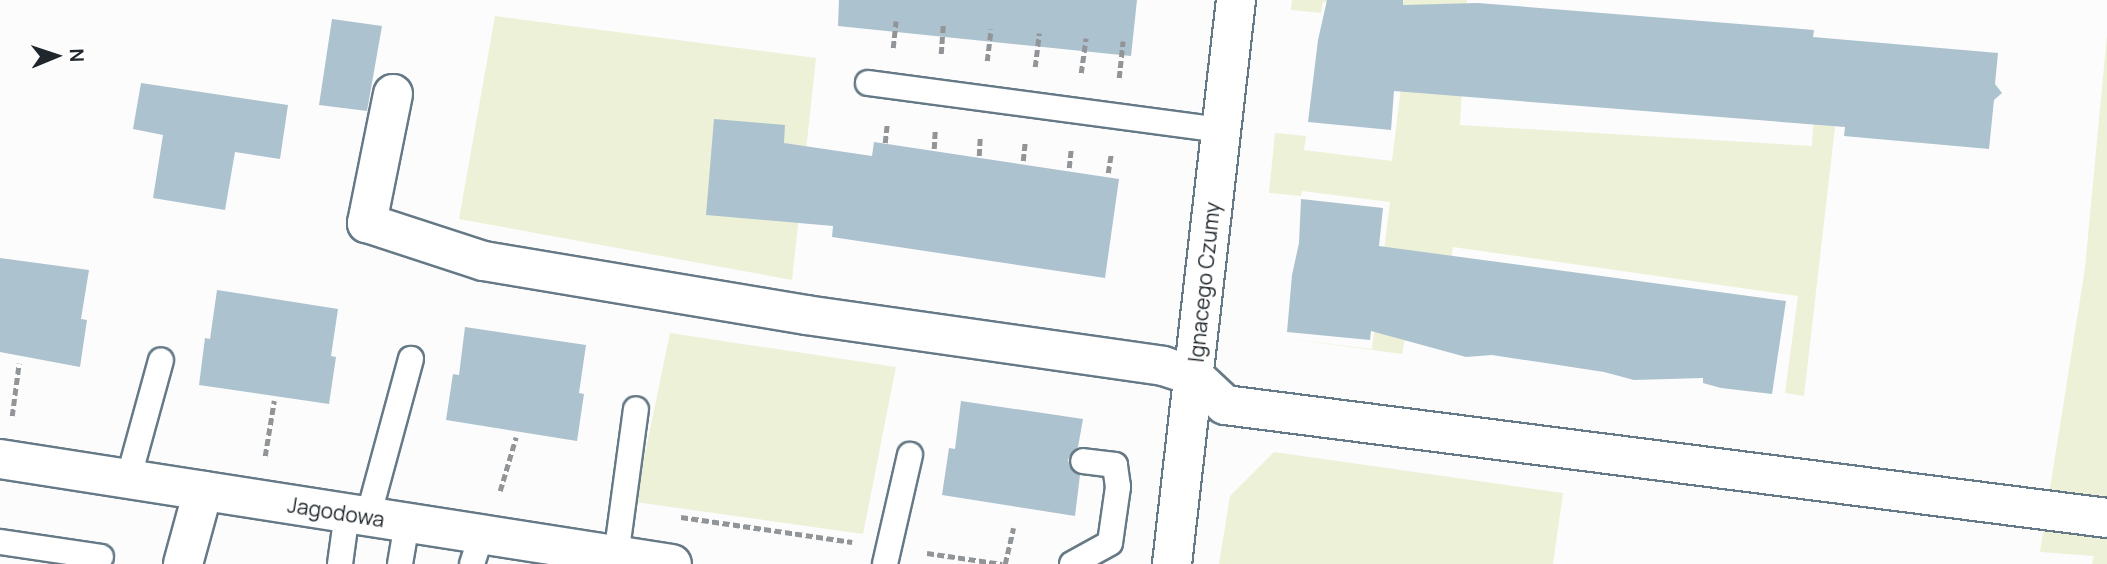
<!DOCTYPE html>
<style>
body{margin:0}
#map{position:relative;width:2107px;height:564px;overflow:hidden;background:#fcfcfc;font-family:Manrope,sans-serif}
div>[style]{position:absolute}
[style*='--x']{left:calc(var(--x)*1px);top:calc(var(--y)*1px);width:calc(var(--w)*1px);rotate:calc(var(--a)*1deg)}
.green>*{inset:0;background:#edf1d8}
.building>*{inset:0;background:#acc2cf}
.path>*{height:4.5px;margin-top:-2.25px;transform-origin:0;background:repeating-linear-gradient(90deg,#929598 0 7px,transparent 0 10.5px)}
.roads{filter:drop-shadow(2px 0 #657986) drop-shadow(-2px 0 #657986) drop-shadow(0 2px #657986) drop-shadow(0 -2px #657986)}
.service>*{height:24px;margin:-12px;padding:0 12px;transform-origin:12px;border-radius:12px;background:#fff}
.minor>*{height:38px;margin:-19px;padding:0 19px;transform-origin:19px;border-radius:19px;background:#fff}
span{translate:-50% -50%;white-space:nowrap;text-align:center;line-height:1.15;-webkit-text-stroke:7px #fff;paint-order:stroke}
.street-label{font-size:21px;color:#1f272c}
.north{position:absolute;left:21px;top:21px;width:70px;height:70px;-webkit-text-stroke:5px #fff;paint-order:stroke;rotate:88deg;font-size:19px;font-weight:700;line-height:28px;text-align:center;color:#1f272c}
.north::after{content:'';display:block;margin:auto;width:24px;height:32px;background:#1f272c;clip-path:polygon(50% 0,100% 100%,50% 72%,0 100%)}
</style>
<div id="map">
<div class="green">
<div style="clip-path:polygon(1292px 0,1467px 0,1460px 125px,1812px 146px,1818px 48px,1844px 49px,1804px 396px,1785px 393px,1798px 296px,1453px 247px,1439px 343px,1405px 339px,1402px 354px,1283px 338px,1372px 349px,1390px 202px,1302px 191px,1301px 196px,1269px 193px,1275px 133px,1306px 136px,1304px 150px,1392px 161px,1410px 14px,1323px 2px,1321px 13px,1291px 10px)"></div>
<div style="clip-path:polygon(495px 16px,816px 58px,792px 280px,459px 219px)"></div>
<div style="clip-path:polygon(2107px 35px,2107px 564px,2092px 564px,2094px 556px,2040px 552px,2085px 268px)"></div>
<div style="clip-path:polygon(670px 333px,896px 367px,863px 534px,635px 502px)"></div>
<div style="clip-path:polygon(1274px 452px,1563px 493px,1553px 564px,1219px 564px,1230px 496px)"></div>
</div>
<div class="building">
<div style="clip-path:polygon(839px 0,1137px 0,1131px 56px,838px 26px)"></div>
<div style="clip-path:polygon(1327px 0,1403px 0,1403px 5px,1478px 3px,1814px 30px,1813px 37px,1998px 53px,1995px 84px,2002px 93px,1994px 100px,1989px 149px,1844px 136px,1845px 127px,1394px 91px,1391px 130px,1308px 122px,1318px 40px)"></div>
<div style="clip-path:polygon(332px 19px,382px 26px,367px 111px,319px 105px)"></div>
<div style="clip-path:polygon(141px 83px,288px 105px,280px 159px,235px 152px,225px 210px,153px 198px,163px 135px,133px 129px)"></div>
<div style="clip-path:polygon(714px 119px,785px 125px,784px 143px,872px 156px,874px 142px,1119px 179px,1105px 278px,832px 237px,833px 226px,706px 215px)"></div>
<div style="clip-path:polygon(1301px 199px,1383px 208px,1379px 246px,1786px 301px,1772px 394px,1721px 388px,1703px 383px,1703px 378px,1634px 380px,1604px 372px,1492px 355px,1466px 357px,1371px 331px,1370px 340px,1287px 332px,1292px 275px,1299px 243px)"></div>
<div style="clip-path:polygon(0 258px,89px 270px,81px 319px,87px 320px,80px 367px,0 352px)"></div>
<div style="clip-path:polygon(217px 290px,338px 309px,331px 356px,336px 357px,329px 404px,199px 385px,205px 338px,210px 339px)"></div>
<div style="clip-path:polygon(465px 327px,586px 345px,579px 393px,584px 394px,577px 441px,446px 420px,453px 374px,459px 375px)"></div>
<div style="clip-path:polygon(961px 401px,1083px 419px,1078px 447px,1072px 452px,1068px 460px,1070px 467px,1080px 475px,1075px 516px,942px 495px,949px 448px,955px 449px)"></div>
</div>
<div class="path">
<div style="--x:893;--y:48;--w:27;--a:-84"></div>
<div style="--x:941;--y:54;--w:29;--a:-86"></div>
<div style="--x:987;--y:61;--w:32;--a:-83"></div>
<div style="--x:1035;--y:67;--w:34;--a:-83"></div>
<div style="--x:1081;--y:73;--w:35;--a:-82"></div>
<div style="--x:1119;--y:78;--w:37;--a:-84"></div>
<div style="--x:885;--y:143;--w:20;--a:-84"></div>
<div style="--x:934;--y:149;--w:20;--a:-87"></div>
<div style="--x:979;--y:156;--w:21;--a:-87"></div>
<div style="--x:1023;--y:161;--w:20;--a:-84"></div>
<div style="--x:1069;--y:168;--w:20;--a:-84"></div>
<div style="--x:1108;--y:173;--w:20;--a:-81"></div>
<div style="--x:12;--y:416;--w:53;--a:-82.5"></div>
<div style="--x:265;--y:456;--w:56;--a:-80.7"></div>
<div style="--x:500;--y:491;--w:56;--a:-73.5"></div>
<div style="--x:681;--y:517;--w:173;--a:8.3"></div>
<div style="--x:927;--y:553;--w:76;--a:8.3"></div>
<div style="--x:1005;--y:564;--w:37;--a:-77"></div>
</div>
<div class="roads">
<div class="service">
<div style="--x:868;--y:83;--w:356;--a:7.6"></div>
<div style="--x:128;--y:480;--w:124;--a:-74.6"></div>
<div style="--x:368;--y:517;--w:164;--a:-74.8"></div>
<div style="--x:0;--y:542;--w:102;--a:8.4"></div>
<div style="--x:340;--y:564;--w:51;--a:-82.2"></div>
<div style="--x:400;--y:564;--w:42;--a:-80.3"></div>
<div style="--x:472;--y:564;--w:32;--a:-72"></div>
<div style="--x:615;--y:564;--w:156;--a:-82.3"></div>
<div style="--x:885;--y:564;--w:112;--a:-77.1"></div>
<div style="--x:1072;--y:564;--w:43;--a:-28.9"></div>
<div style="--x:1110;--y:543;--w:57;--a:-81.9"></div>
<div style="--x:1118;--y:487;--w:22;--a:-98"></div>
<div style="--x:1115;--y:465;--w:32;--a:-173"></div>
</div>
<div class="minor">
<div style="--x:393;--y:94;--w:132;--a:101.4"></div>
<div style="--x:367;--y:223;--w:122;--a:18.1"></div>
<div style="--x:483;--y:261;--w:327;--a:9.5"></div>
<div style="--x:806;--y:315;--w:361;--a:8.1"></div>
<div style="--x:1163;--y:366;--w:33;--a:18"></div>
<div style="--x:1194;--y:376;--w:42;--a:43.1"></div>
<div style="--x:1225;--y:405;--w:889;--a:7.3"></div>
<div style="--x:0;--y:459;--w:680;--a:8.88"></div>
<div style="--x:183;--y:564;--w:76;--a:-74.7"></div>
<div style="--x:1172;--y:564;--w:568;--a:-83.53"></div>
</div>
</div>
<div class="street-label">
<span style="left:1204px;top:282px;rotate:-84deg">Ignacego Czumy</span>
<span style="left:336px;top:512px;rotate:9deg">Jagodowa</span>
</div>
<div class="north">N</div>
</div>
